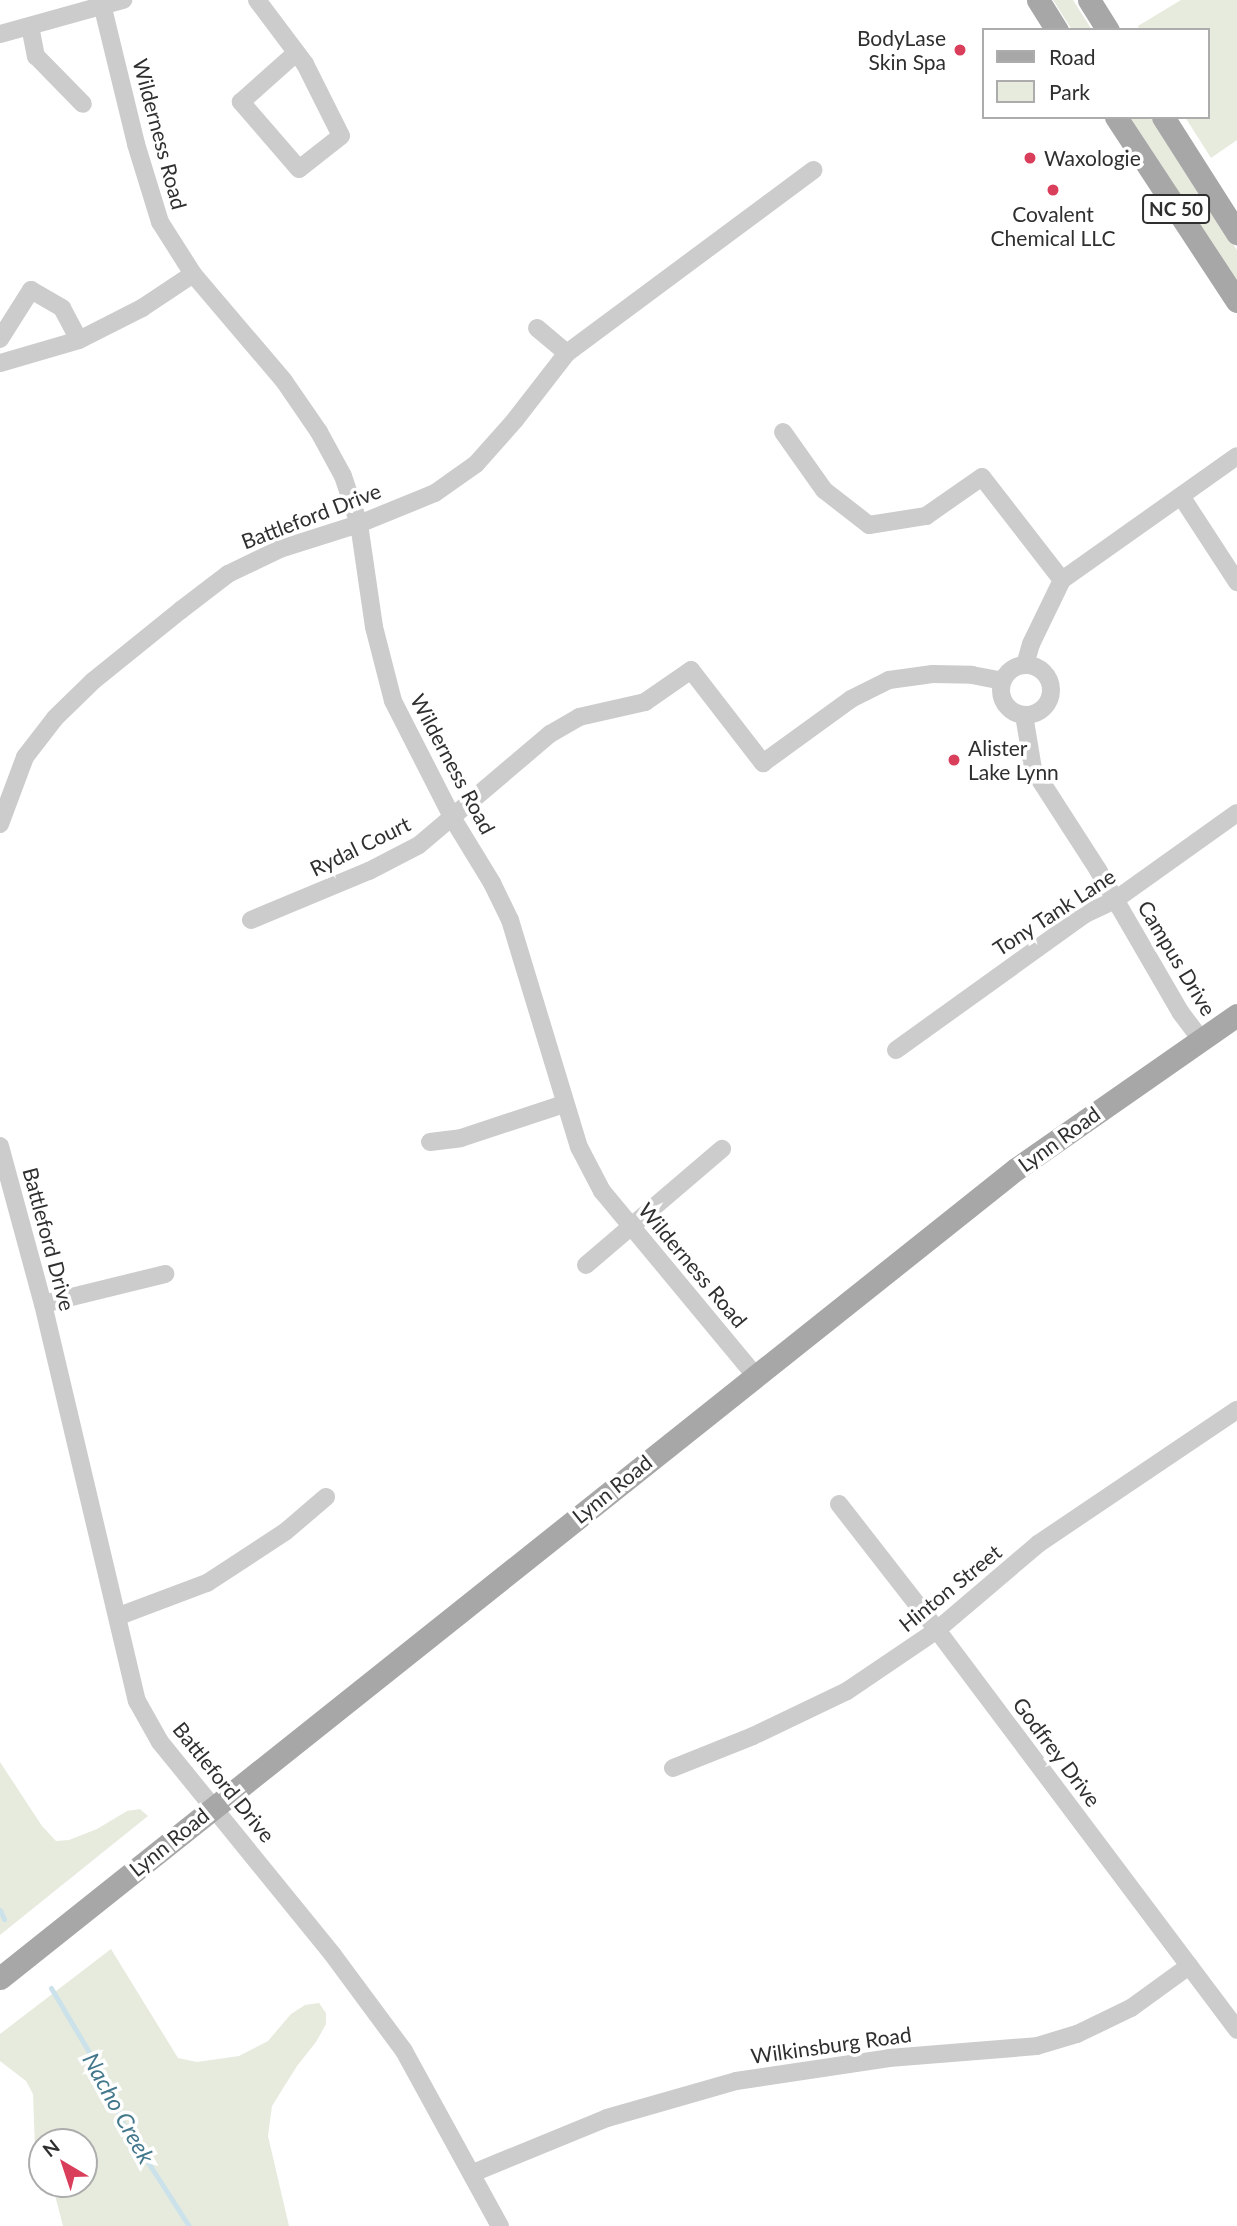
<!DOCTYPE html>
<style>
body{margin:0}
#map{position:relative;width:1237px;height:2226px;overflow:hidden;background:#fff;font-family:Lato,sans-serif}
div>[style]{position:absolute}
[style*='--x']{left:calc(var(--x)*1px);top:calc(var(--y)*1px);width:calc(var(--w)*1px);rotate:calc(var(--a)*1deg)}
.green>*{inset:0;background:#e7ebde}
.stream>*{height:5px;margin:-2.5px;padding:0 2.5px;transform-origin:2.5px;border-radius:2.5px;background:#cce2ea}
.minor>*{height:18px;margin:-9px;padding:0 9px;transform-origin:9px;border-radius:9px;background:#ccc}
.minor>.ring{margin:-9px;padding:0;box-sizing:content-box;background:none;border:18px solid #ccc;border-radius:50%}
.major>*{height:23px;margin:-11.5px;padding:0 11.5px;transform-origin:11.5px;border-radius:11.5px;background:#a7a7a7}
.dots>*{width:19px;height:19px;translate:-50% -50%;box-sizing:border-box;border:4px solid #fff;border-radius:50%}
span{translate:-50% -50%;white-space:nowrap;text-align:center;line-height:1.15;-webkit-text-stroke:7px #fff;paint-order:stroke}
.shield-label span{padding:2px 5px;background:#fff;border:2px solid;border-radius:5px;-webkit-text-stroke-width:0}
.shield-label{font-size:19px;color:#2f2f2f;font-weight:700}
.poi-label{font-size:21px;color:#2f2f2f}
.right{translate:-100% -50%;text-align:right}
.left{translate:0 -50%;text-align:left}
.street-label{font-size:21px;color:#2f2f2f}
.water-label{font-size:23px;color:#43788c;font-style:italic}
.legend{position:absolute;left:982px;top:28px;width:228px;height:91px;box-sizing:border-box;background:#fff;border:2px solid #acacac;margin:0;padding:9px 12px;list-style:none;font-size:21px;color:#2f2f2f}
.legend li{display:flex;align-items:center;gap:14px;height:35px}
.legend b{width:35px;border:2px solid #acacac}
.north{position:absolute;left:28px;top:2128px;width:70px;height:70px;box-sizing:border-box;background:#fff;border:2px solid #acacac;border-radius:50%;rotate:321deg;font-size:19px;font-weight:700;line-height:28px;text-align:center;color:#2f2f2f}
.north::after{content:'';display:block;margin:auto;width:24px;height:32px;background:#d93e5b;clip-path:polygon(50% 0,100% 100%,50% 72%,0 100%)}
</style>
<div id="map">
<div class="green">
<div style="clip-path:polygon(1053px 0,1073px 0,1092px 30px,1072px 30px)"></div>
<div style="clip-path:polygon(1181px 0,1237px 0,1237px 140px,1211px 158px,1185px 117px,1207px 117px,1207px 30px,1140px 30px,1138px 26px)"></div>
<div style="clip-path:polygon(1130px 117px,1150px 117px,1237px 250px,1237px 282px)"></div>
<div style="clip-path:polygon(0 1762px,42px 1826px,56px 1841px,69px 1840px,97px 1829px,127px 1811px,140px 1809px,148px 1816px,0 1935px)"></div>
<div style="clip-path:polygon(111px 1949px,178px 2058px,197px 2062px,239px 2056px,268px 2041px,291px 2014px,305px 2005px,319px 2003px,326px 2013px,326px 2024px,316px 2042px,297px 2066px,272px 2106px,268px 2136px,289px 2226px,63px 2226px,52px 2184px,84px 2184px,84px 2142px,42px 2142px,42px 2163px,35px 2149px,33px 2094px,26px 2081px,0 2061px,0 2034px)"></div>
</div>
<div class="stream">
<div style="--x:0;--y:1910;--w:10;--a:66"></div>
<div style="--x:51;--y:1988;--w:112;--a:59.3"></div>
<div style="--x:108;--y:2084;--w:40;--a:69.8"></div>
<div style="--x:122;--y:2122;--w:124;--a:57.2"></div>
</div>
<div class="minor">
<div style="--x:101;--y:0;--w:148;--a:76.3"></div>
<div style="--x:136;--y:144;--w:82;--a:72.9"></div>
<div style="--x:160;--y:222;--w:62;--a:57.6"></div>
<div style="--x:193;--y:274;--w:140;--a:49.6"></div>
<div style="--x:284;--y:381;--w:62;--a:55.5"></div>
<div style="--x:319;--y:432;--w:50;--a:61.4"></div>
<div style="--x:343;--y:476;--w:51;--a:71.6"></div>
<div style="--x:359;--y:524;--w:104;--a:81.7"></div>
<div style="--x:374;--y:627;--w:76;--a:75.6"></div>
<div style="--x:393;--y:701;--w:132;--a:63"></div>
<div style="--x:453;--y:819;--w:75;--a:58.6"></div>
<div style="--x:492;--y:883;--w:41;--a:64.1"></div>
<div style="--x:510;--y:920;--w:237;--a:73.1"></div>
<div style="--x:579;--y:1147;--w:50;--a:62.4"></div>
<div style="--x:602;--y:1191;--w:239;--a:50.3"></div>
<div style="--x:257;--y:0;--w:80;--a:53.1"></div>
<div style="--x:305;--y:64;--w:80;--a:63.4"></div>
<div style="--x:341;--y:136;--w:53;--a:141.8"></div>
<div style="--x:299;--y:169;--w:89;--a:-130.9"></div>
<div style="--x:241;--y:102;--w:74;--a:-41.7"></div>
<div style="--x:30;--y:26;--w:31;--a:79"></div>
<div style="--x:36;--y:56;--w:67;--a:45.6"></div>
<div style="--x:0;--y:34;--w:128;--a:-15.5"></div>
<div style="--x:537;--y:328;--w:39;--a:40"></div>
<div style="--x:0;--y:339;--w:58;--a:-57.7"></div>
<div style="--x:31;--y:290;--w:36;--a:30"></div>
<div style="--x:62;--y:308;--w:36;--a:62"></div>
<div style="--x:0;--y:363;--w:82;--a:-16.2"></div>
<div style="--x:79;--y:340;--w:71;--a:-26.9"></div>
<div style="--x:142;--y:308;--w:61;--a:-33.7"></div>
<div style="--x:783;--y:432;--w:71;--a:54.7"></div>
<div style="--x:824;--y:490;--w:57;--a:37.9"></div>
<div style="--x:869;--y:525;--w:58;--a:-9"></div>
<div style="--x:926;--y:516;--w:68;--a:-34.9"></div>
<div style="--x:982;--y:477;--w:130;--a:52.2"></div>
<div style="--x:1181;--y:496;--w:103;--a:56.9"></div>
<div style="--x:1025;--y:665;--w:22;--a:-74"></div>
<div style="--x:1031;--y:644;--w:71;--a:-64.2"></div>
<div style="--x:1062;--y:580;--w:214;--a:-35.3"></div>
<div class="ring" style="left:1001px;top:665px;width:32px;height:32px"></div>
<div style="--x:1024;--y:715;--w:55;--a:80.5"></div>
<div style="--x:1033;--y:769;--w:120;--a:57.2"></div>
<div style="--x:1098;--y:870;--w:165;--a:59.9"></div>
<div style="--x:1181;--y:1013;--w:31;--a:53"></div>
<div style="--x:0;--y:824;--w:72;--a:-69.5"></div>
<div style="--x:25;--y:757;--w:49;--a:-52.4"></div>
<div style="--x:55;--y:718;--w:53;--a:-44.2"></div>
<div style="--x:93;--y:681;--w:113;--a:-38.9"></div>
<div style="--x:181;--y:610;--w:59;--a:-37.5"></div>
<div style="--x:228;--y:574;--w:58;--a:-25.7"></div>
<div style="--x:280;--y:549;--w:83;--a:-17.6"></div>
<div style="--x:359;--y:524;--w:82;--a:-22.2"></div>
<div style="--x:435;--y:493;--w:50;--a:-35.3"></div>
<div style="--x:476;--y:464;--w:59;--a:-48.4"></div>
<div style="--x:515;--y:420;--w:85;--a:-52.2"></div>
<div style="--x:567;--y:353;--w:307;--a:-36.6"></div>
<div style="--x:251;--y:920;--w:128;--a:-22.6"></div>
<div style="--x:369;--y:871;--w:56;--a:-27.5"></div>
<div style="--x:419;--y:845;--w:172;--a:-40.3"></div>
<div style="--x:550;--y:734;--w:34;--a:-30"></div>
<div style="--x:579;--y:717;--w:68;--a:-12.8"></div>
<div style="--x:645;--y:702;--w:56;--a:-34.8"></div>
<div style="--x:691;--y:670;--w:118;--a:52.3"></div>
<div style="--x:763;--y:763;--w:109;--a:-36"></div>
<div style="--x:851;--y:699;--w:42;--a:-26.6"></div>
<div style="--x:889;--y:680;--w:44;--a:-7.8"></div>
<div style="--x:933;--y:674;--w:39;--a:1"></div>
<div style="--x:972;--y:675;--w:31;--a:11"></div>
<div style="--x:896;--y:1050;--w:233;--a:-35.7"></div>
<div style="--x:1085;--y:914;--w:33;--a:-25"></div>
<div style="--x:1115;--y:900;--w:150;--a:-35.5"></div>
<div style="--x:430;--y:1142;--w:31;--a:-7"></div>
<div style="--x:461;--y:1138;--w:108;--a:-18.3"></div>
<div style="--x:0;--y:1146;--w:164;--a:74.8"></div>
<div style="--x:43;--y:1304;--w:408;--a:76.7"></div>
<div style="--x:137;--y:1701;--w:47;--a:60.7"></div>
<div style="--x:160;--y:1742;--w:274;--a:50.9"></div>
<div style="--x:333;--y:1955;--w:119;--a:53.5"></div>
<div style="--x:404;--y:2051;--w:200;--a:61.3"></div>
<div style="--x:586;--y:1265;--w:179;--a:-40.5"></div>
<div style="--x:43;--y:1304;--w:126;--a:-13.8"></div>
<div style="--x:839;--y:1504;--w:160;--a:52.1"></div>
<div style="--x:937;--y:1630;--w:500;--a:53.1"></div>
<div style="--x:119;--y:1616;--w:94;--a:-20.6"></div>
<div style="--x:207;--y:1583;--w:93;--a:-33.2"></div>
<div style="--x:285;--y:1532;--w:54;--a:-40.5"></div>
<div style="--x:673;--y:1768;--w:86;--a:-21.8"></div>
<div style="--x:753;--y:1736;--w:104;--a:-25.6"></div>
<div style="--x:847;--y:1691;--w:109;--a:-34.1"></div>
<div style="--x:937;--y:1630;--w:133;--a:-40.4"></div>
<div style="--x:1038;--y:1544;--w:240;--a:-34"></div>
<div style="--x:473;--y:2173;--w:145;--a:-22.3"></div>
<div style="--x:607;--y:2118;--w:134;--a:-16"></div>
<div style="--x:736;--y:2081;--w:155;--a:-8.5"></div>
<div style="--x:889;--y:2058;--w:148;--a:-4.6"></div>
<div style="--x:1037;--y:2046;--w:42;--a:-16.7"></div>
<div style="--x:1077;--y:2034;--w:60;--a:-25.7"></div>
<div style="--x:1131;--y:2008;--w:72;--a:-35.9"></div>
</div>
<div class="major">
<div style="--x:1038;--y:0;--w:36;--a:58"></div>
<div style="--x:1089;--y:0;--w:36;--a:58"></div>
<div style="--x:1116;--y:117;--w:220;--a:56.7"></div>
<div style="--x:1163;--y:117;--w:138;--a:57.5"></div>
<div style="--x:0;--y:1978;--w:1299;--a:-38.53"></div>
<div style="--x:1016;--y:1169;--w:269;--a:-34.9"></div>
</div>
<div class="dots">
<div style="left:960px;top:50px;background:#d93e5b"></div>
<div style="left:1030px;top:158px;background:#d93e5b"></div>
<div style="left:1053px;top:190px;background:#d93e5b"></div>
<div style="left:954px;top:760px;background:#d93e5b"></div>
</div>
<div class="shield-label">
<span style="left:1176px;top:209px">NC 50</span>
</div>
<div class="poi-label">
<span class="right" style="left:946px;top:50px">BodyLase<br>Skin Spa</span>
<span class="left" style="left:1044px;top:158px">Waxologie</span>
<span style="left:1053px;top:226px">Covalent<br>Chemical LLC</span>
<span class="left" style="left:968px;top:760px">Alister<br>Lake Lynn</span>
</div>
<div class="street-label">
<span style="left:160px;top:134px;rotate:75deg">Wilderness Road</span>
<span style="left:311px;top:516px;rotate:-21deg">Battleford Drive</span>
<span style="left:453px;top:764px;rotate:62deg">Wilderness Road</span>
<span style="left:360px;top:846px;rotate:-26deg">Rydal Court</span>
<span style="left:1054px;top:912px;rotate:-33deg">Tony Tank Lane</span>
<span style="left:1177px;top:958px;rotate:59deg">Campus Drive</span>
<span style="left:1059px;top:1139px;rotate:-36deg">Lynn Road</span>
<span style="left:49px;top:1239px;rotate:75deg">Battleford Drive</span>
<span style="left:693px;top:1265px;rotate:50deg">Wilderness Road</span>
<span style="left:612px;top:1489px;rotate:-39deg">Lynn Road</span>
<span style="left:950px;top:1588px;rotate:-39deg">Hinton Street</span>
<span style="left:1057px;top:1752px;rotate:53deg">Godfrey Drive</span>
<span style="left:224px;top:1782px;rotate:51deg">Battleford Drive</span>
<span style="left:169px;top:1842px;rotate:-39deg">Lynn Road</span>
<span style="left:831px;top:2045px;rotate:-8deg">Wilkinsburg Road</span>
</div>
<div class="water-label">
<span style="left:119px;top:2108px;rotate:61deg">Nacho Creek</span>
</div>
<ul class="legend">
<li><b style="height:9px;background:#a7a7a7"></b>Road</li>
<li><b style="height:19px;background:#e7ebde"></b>Park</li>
</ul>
<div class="north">N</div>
</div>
